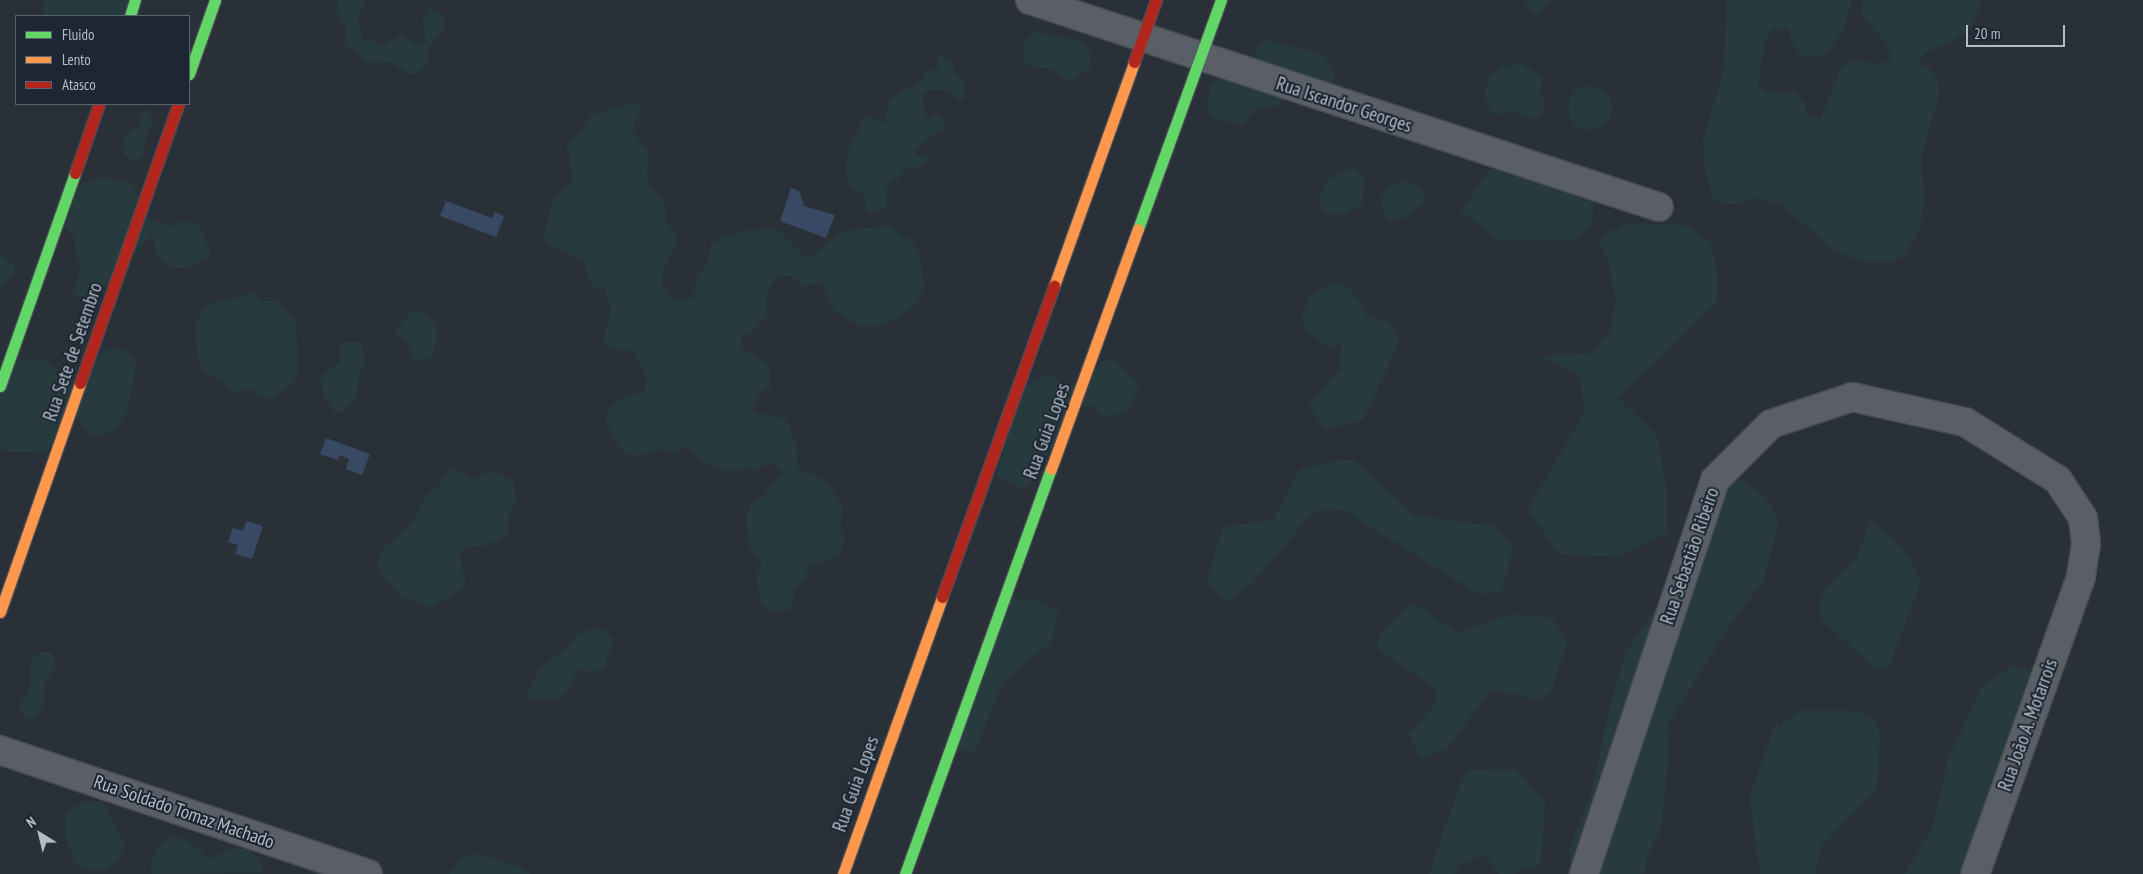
<!DOCTYPE html>
<meta charset="utf-8">
<style>
body{margin:0}
#map{position:relative;width:2143px;height:874px;overflow:hidden;background:#2a3038;font-family:"PT Sans Narrow",sans-serif}
div>[style]{position:absolute}
[style*='--x']{left:calc(var(--x)*1px);top:calc(var(--y)*1px);width:calc(var(--w)*1px);rotate:calc(var(--a)*1deg)}
.green>*{inset:0;background:#273a3e}
.round{border-radius:50%}
.water>*{inset:0;background:#384963}
.roads{filter:drop-shadow(1px 0 #484c53) drop-shadow(-1px 0 #484c53) drop-shadow(0 1px #484c53) drop-shadow(0 -1px #484c53)}
.street>*{height:28px;margin:-14px;padding:0 14px;transform-origin:14px;border-radius:14px;background:#5a5e66}
.fast>*{height:11px;margin:-5.5px;padding:0 5.5px;transform-origin:5.5px;border-radius:5.5px;background:#63d668}
.slow>*{height:11px;margin:-5.5px;padding:0 5.5px;transform-origin:5.5px;border-radius:5.5px;background:#ff974d}
.jam>*{height:11px;margin:-5.5px;padding:0 5.5px;transform-origin:5.5px;border-radius:5.5px;background:#b3261e}
span{translate:-50% -50%;white-space:nowrap;text-align:center;line-height:1.15;-webkit-text-stroke:4px #1d2633;paint-order:stroke}
.street-label{font-size:19px;color:#b4bcc9}
.legend{position:absolute;left:15px;top:15px;width:175px;height:90px;box-sizing:border-box;background:#1d2633;border:1px solid #59626f;margin:0;padding:6px 9px;list-style:none;font-size:15px;color:#b4bcc9}
.legend li{display:flex;align-items:center;gap:10px;height:25px}
.legend b{width:25px;border:1px solid #59626f}
.north{position:absolute;left:15px;top:809px;width:50px;height:50px;-webkit-text-stroke:4px #1d2633;paint-order:stroke;rotate:324deg;font-size:14px;font-weight:700;line-height:20px;text-align:center;color:#b4bcc9}
.north::after{content:'';display:block;margin:auto;width:18px;height:22px;background:#b4bcc9;clip-path:polygon(50% 0,100% 100%,50% 72%,0 100%)}
.scale{position:absolute;left:1966px;top:25px;width:99px;height:22px;box-sizing:border-box;border:2px solid #b4bcc9;border-top:0;padding-left:6px;font-size:15px;line-height:18px;white-space:nowrap;color:#b4bcc9;-webkit-text-stroke:4px #1d2633;paint-order:stroke}
</style>
<div id="map">
<div class="green">
<div style="clip-path:polygon(43px 0,133px 0,124px 16px,45px 16px)"></div>
<div style="clip-path:polygon(338px 0,366px 0,357px 19px,363px 40px,370px 39px,383px 46px,401px 35px,419px 46px,425px 42px,423px 21px,429px 8px,443px 15px,445px 28px,427px 50px,428px 64px,416px 74px,409px 74px,390px 62px,368px 63px,346px 44px,346px 29px,336px 11px)"></div>
<div style="clip-path:polygon(1524px 0,1550px 0,1540px 14px,1533px 12px)"></div>
<div style="clip-path:polygon(1727px 0,1852px 0,1843px 30px,1827px 53px,1814px 58px,1800px 54px,1792px 43px,1788px 29px,1773px 29px,1765px 42px,1758px 85px,1768px 94px,1795px 92px,1804px 102px,1807px 116px,1821px 119px,1841px 67px,1852px 59px,1878px 65px,1891px 59px,1887px 45px,1861px 14px,1863px 0,1980px 0,1975px 21px,1966px 32px,1953px 41px,1926px 52px,1918px 63px,1930px 69px,1938px 81px,1939px 95px,1921px 157px,1924px 200px,1920px 228px,1904px 256px,1892px 262px,1862px 261px,1835px 251px,1781px 204px,1752px 198px,1738px 204px,1724px 205px,1713px 198px,1705px 169px,1703px 140px,1724px 70px)"></div>
<div style="clip-path:polygon(1035px 32px,1080px 41px,1090px 52px,1091px 66px,1074px 79px,1068px 80px,1051px 68px,1038px 69px,1025px 64px,1022px 57px,1025px 42px)"></div>
<div style="clip-path:polygon(1269px 40px,1325px 56px,1335px 77px,1329px 91px,1289px 94px,1279px 105px,1256px 108px,1243px 125px,1214px 119px,1206px 106px,1211px 85px,1227px 68px,1248px 65px,1262px 42px)"></div>
<div style="clip-path:polygon(939px 55px,952px 60px,955px 74px,964px 84px,965px 99px,958px 100px,948px 90px,926px 90px,922px 96px,925px 117px,931px 118px,936px 113px,945px 124px,942px 131px,935px 133px,914px 151px,919px 156px,926px 155px,927px 162px,914px 169px,907px 168px,898px 179px,891px 181px,887px 186px,886px 208px,872px 213px,865px 209px,865px 195px,852px 189px,847px 182px,847px 154px,862px 121px,867px 116px,874px 117px,878px 123px,885px 122px,888px 101px,922px 80px,924px 73px,937px 69px)"></div>
<div style="clip-path:polygon(1520px 63px,1543px 77px,1540px 91px,1545px 104px,1539px 118px,1531px 118px,1517px 111px,1495px 115px,1484px 97px,1489px 77px,1500px 68px)"></div>
<div class="round" style="left:1568px;top:86px;width:44px;height:44px"></div>
<div style="clip-path:polygon(632px 102px,639px 104px,640px 110px,632px 130px,649px 153px,647px 181px,666px 206px,665px 219px,677px 237px,677px 244px,666px 262px,661px 283px,669px 296px,682px 302px,694px 297px,698px 276px,707px 264px,712px 243px,740px 231px,777px 229px,807px 259px,843px 231px,887px 226px,912px 241px,920px 254px,924px 289px,912px 308px,894px 320px,880px 326px,858px 325px,834px 311px,823px 286px,817px 283px,804px 286px,793px 277px,778px 275px,767px 291px,767px 313px,764px 319px,753px 331px,741px 336px,742px 349px,767px 363px,769px 370px,771px 388px,764px 389px,753px 406px,755px 413px,783px 418px,788px 423px,797px 450px,797px 465px,801px 470px,828px 482px,843px 507px,840px 528px,844px 541px,840px 555px,808px 567px,806px 579px,794px 588px,792px 608px,786px 611px,772px 611px,761px 603px,757px 581px,761px 561px,748px 545px,746px 517px,751px 504px,764px 496px,783px 473px,773px 462px,754px 470px,748px 467px,728px 472px,702px 461px,686px 446px,675px 453px,662px 449px,635px 456px,622px 451px,607px 425px,607px 410px,625px 397px,645px 391px,647px 377px,632px 350px,618px 351px,605px 344px,604px 337px,611px 308px,604px 288px,593px 290px,584px 262px,548px 243px,544px 237px,552px 202px,573px 181px,567px 144px,578px 135px,590px 117px)"></div>
<div style="clip-path:polygon(148px 111px,154px 121px,146px 134px,143px 155px,138px 161px,131px 159px,124px 154px,123px 140px,126px 134px,139px 126px,141px 114px)"></div>
<div style="clip-path:polygon(1493px 165px,1595px 193px,1591px 224px,1576px 241px,1500px 241px,1461px 211px)"></div>
<div style="clip-path:polygon(1354px 167px,1364px 177px,1362px 205px,1344px 215px,1323px 212px,1319px 199px,1328px 179px)"></div>
<div style="clip-path:polygon(102px 178px,131px 183px,150px 220px,171px 226px,184px 221px,198px 224px,210px 250px,210px 258px,183px 269px,169px 267px,155px 252px,154px 238px,150px 233px,148px 239px,105px 286px,90px 302px,84px 304px,74px 293px,81px 265px,75px 253px,75px 239px,65px 227px,79px 185px)"></div>
<div style="clip-path:polygon(1405px 181px,1419px 186px,1425px 199px,1422px 205px,1404px 218px,1390px 221px,1382px 210px,1381px 196px,1390px 186px)"></div>
<div style="clip-path:polygon(1625px 223px,1686px 225px,1711px 243px,1717px 270px,1718px 301px,1618px 398px,1657px 435px,1667px 492px,1667px 533px,1618px 557px,1559px 554px,1528px 510px,1585px 411px,1579px 374px,1536px 356px,1593px 353px,1610px 330px,1616px 300px,1607px 256px,1598px 239px)"></div>
<div style="clip-path:polygon(0 255px,15px 265px,15px 273px,0 289px)"></div>
<div style="clip-path:polygon(1339px 282px,1351px 290px,1360px 302px,1366px 315px,1365px 321px,1369px 316px,1390px 323px,1399px 342px,1364px 419px,1326px 430px,1309px 405px,1340px 369px,1341px 344px,1331px 347px,1325px 344px,1306px 331px,1301px 318px,1309px 298px,1332px 283px)"></div>
<div style="clip-path:polygon(253px 293px,264px 301px,278px 300px,296px 322px,298px 372px,292px 384px,274px 397px,267px 398px,248px 389px,234px 393px,225px 382px,206px 373px,198px 360px,196px 324px,202px 311px,213px 303px)"></div>
<div style="clip-path:polygon(420px 310px,436px 324px,438px 338px,431px 358px,419px 361px,413px 358px,405px 338px,398px 336px,396px 329px,411px 313px)"></div>
<div style="clip-path:polygon(344px 342px,361px 342px,366px 362px,359px 375px,356px 396px,342px 413px,334px 411px,325px 399px,320px 377px,341px 361px,340px 347px)"></div>
<div style="clip-path:polygon(122px 349px,134px 359px,136px 366px,128px 409px,117px 428px,104px 435px,89px 435px,77px 418px,45px 453px,9px 452px,0 447px,0 384px,22px 359px,43px 360px,60px 372px,67px 371px,75px 383px,95px 359px,107px 350px)"></div>
<div style="clip-path:polygon(1106px 359px,1114px 361px,1140px 384px,1128px 410px,1109px 417px,1102px 416px,1092px 406px,1076px 406px,1030px 485px,1024px 489px,996px 476px,1023px 387px,1048px 374px,1066px 386px,1073px 385px)"></div>
<div style="clip-path:polygon(1341px 460px,1354px 460px,1415px 516px,1496px 526px,1513px 548px,1502px 592px,1478px 594px,1343px 510px,1314px 511px,1251px 585px,1226px 602px,1206px 581px,1223px 527px,1273px 520px,1300px 469px)"></div>
<div style="clip-path:polygon(455px 469px,472px 480px,493px 471px,513px 481px,516px 501px,509px 514px,508px 534px,488px 545px,467px 547px,462px 551px,460px 558px,465px 580px,462px 588px,433px 608px,400px 596px,382px 574px,377px 560px,384px 548px,412px 523px,425px 496px,437px 488px,449px 470px)"></div>
<div style="clip-path:polygon(1715px 480px,1742px 481px,1765px 497px,1779px 520px,1763px 581px,1728px 628px,1668px 724px,1669px 752px,1661px 828px,1648px 854px,1644px 874px,1571px 874px,1570px 847px,1591px 794px,1610px 706px,1626px 652px,1658px 605px,1699px 498px)"></div>
<div style="clip-path:polygon(1870px 521px,1887px 532px,1910px 558px,1921px 582px,1888px 669px,1874px 668px,1821px 619px,1820px 603px,1825px 590px,1857px 558px)"></div>
<div style="clip-path:polygon(1009px 599px,1033px 599px,1059px 611px,1052px 641px,1004px 681px,974px 752px,954px 750px)"></div>
<div style="clip-path:polygon(1412px 602px,1459px 633px,1510px 614px,1552px 618px,1567px 642px,1552px 690px,1541px 701px,1492px 689px,1447px 748px,1422px 759px,1408px 734px,1437px 702px,1435px 688px,1376px 647px,1380px 634px)"></div>
<div style="clip-path:polygon(592px 629px,605px 630px,613px 640px,605px 666px,592px 673px,580px 667px,566px 692px,556px 699px,529px 699px,527px 692px,541px 668px,565px 650px,578px 634px)"></div>
<div style="clip-path:polygon(43px 651px,52px 653px,55px 666px,44px 686px,43px 707px,34px 718px,26px 718px,19px 706px,30px 688px,31px 659px)"></div>
<div style="clip-path:polygon(2011px 666px,2025px 668px,2048px 684px,2035px 733px,1977px 826px,1971px 869px,1963px 864px,1960px 874px,1904px 874px,1933px 828px,1947px 762px,1981px 688px)"></div>
<div style="clip-path:polygon(1799px 710px,1858px 711px,1873px 718px,1880px 731px,1877px 789px,1820px 848px,1816px 874px,1760px 874px,1749px 798px,1777px 720px,1778px 729px)"></div>
<div style="clip-path:polygon(1515px 769px,1545px 802px,1541px 863px,1513px 874px,1499px 874px,1484px 854px,1458px 866px,1455px 874px,1429px 874px,1462px 779px,1470px 770px)"></div>
<div style="clip-path:polygon(89px 801px,103px 802px,123px 840px,124px 847px,117px 861px,104px 869px,90px 871px,76px 864px,65px 837px,65px 816px,75px 806px)"></div>
<div style="clip-path:polygon(172px 836px,186px 840px,209px 859px,234px 848px,249px 849px,259px 860px,264px 873px,152px 874px,151px 864px,156px 850px)"></div>
<div style="clip-path:polygon(476px 854px,517px 866px,531px 874px,449px 874px,463px 857px)"></div>
</div>
<div class="water">
<div style="clip-path:polygon(791px 188px,799px 191px,804px 206px,835px 215px,826px 238px,780px 221px)"></div>
<div style="clip-path:polygon(446px 201px,492px 218px,495px 212px,504px 216px,496px 237px,440px 216px)"></div>
<div style="clip-path:polygon(326px 438px,370px 454px,362px 475px,346px 469px,349px 459px,340px 455px,338px 460px,320px 454px)"></div>
<div style="clip-path:polygon(246px 521px,263px 526px,252px 559px,235px 554px,238px 545px,228px 542px,233px 528px,243px 531px)"></div>
</div>
<div class="roads">
<div class="street">
<div style="--x:1030;--y:0;--w:662;--a:18.22"></div>
<div style="--x:0;--y:750;--w:388;--a:18.6"></div>
<div style="--x:1584;--y:874;--w:415;--a:-71.6"></div>
<div style="--x:1715;--y:480;--w:79;--a:-45"></div>
<div style="--x:1771;--y:424;--w:85;--a:-18.4"></div>
<div style="--x:1852;--y:397;--w:116;--a:12.5"></div>
<div style="--x:1965;--y:422;--w:110;--a:31.9"></div>
<div style="--x:2058;--y:480;--w:45;--a:56.7"></div>
<div style="--x:2083;--y:518;--w:26;--a:83"></div>
<div style="--x:2086;--y:544;--w:33;--a:99"></div>
<div style="--x:2081;--y:577;--w:315;--a:109.6"></div>
</div>
<div class="fast">
<div style="--x:130;--y:16;--w:17;--a:-73"></div>
<div style="--x:189;--y:74;--w:78;--a:-70.6"></div>
<div style="--x:1138;--y:229;--w:244;--a:-70.1"></div>
<div style="--x:0;--y:386;--w:226;--a:-70.6"></div>
<div style="--x:905;--y:874;--w:431;--a:-70.2"></div>
</div>
<div class="slow">
<div style="--x:1054;--y:286;--w:238;--a:-70.3"></div>
<div style="--x:1051;--y:469;--w:255;--a:-70.1"></div>
<div style="--x:0;--y:612;--w:243;--a:-70.7"></div>
<div style="--x:843;--y:874;--w:294;--a:-70.3"></div>
</div>
<div class="jam">
<div style="--x:1134;--y:62;--w:66;--a:-70.5"></div>
<div style="--x:75;--y:173;--w:73;--a:-70.8"></div>
<div style="--x:80;--y:383;--w:296;--a:-70.6"></div>
<div style="--x:942;--y:597;--w:331;--a:-70.2"></div>
</div>
</div>
<div class="street-label">
<span style="left:1344px;top:105px;rotate:18deg">Rua Iscandor Georges</span>
<span style="left:73px;top:352px;rotate:-71deg">Rua Sete de Setembro</span>
<span style="left:1047px;top:431px;rotate:-70deg">Rua Guia Lopes</span>
<span style="left:1690px;top:556px;rotate:-71deg">Rua Sebastião Ribeiro</span>
<span style="left:2028px;top:725px;rotate:-70deg">Rua João A. Motarrois</span>
<span style="left:856px;top:784px;rotate:-70deg">Rua Guia Lopes</span>
<span style="left:184px;top:812px;rotate:19deg">Rua Soldado Tomaz Machado</span>
</div>
<ul class="legend">
<li><b style="height:6px;background:#63d668"></b>Fluido</li>
<li><b style="height:6px;background:#ff974d"></b>Lento</li>
<li><b style="height:6px;background:#b3261e"></b>Atasco</li>
</ul>
<div class="north">N</div>
<div class="scale">20 m</div>
</div>
